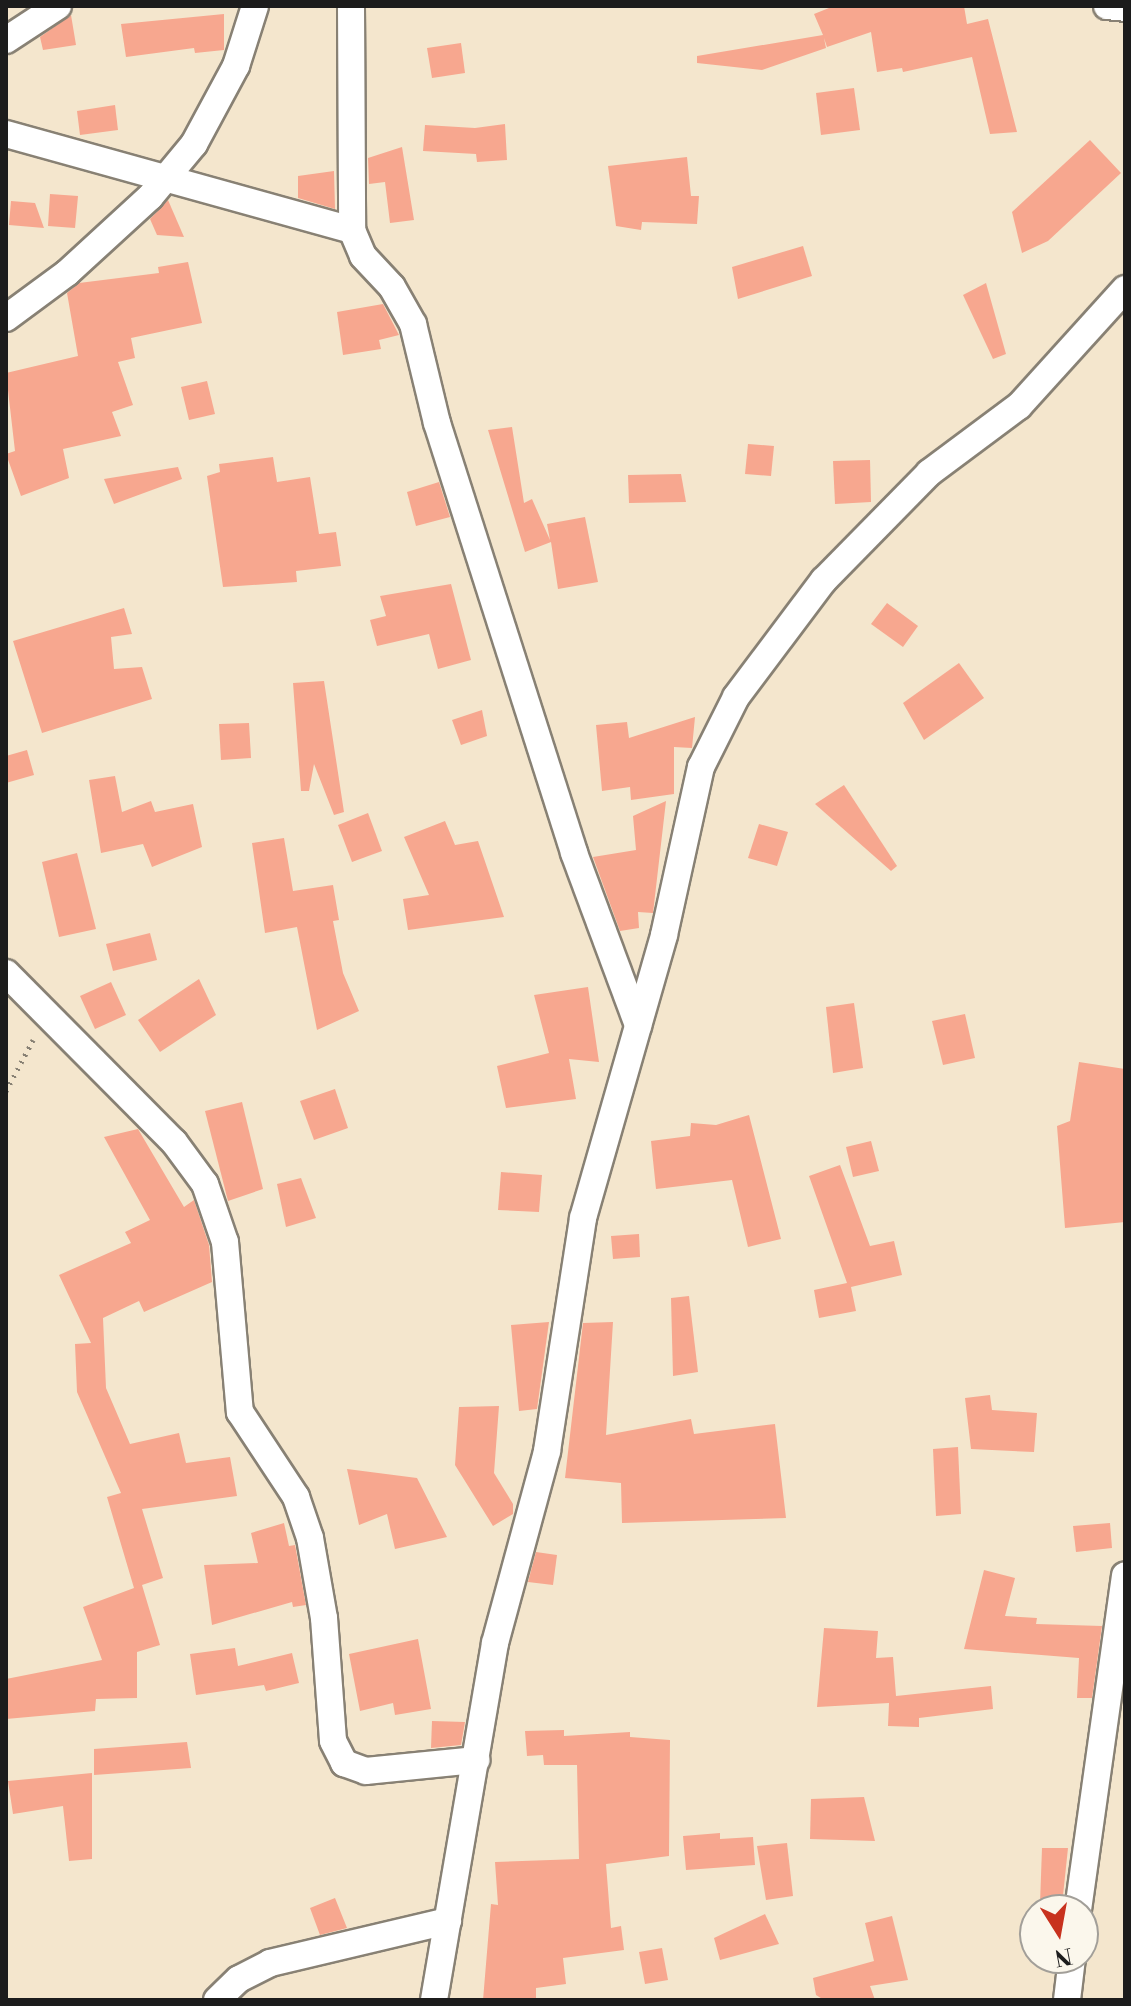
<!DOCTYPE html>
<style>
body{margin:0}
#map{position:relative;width:1131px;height:2006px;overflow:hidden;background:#f4e6cd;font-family:"Libre Bodoni",serif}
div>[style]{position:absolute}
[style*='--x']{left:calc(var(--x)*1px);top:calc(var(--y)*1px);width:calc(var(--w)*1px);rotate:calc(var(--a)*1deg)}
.building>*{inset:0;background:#f7a78f}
.path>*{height:5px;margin-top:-2.5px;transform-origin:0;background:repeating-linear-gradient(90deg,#888174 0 2px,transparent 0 8px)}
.roads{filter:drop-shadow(2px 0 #888174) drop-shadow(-2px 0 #888174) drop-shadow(0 2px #888174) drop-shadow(0 -2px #888174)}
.minor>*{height:26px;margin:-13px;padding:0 13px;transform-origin:13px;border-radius:13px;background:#fff}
span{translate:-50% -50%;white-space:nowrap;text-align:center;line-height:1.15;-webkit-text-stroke:8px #fbf7ec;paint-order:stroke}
.frame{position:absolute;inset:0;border:8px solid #1c1c1c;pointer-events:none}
.north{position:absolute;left:1019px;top:1894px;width:80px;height:80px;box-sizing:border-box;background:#fbf7ec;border:2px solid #a29f99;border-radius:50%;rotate:169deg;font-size:22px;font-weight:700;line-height:32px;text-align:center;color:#1c1c1c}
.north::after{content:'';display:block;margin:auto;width:28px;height:36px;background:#c8321e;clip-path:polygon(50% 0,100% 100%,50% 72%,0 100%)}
</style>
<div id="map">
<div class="building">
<div style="clip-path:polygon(834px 6px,964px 6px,967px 24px,988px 19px,1017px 132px,990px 134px,972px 57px,903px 72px,902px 68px,877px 72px,871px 32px,827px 47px,824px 38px,826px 48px,762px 70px,697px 63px,697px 56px,823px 35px,814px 14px)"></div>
<div style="clip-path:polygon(224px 14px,224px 50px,195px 53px,194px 48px,126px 57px,121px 24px)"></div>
<div style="clip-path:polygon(71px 15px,76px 45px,43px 50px,40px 37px)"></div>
<div style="clip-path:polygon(461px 43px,465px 73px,432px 78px,427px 48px)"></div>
<div style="clip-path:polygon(854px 88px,860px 130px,821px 135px,816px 93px)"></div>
<div style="clip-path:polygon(115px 105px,118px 130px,80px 135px,77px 111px)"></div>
<div style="clip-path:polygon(505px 124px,507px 160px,477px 162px,476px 154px,423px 151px,425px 125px,475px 128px)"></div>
<div style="clip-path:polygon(1090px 140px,1121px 173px,1048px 241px,1022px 253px,1012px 212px)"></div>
<div style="clip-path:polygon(402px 147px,414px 220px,390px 223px,385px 182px,369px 184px,368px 158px)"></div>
<div style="clip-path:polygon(687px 157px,691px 196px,699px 196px,697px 224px,642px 222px,641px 230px,616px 226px,608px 166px)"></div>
<div style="clip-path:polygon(334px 171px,335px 209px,298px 198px,298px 176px)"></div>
<div style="clip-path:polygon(50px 194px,78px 196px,75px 228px,48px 226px)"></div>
<div style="clip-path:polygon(168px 200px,184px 237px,157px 235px,150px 219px)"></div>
<div style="clip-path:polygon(11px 201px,35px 203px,44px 228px,9px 225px)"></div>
<div style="clip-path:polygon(803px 246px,812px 276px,738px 299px,732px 267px)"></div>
<div style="clip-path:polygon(188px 262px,202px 323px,131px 338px,135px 358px,118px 362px,133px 405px,112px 412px,121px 436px,63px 449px,69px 478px,21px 496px,6px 454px,15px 451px,6px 373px,78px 356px,67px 293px,79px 283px,159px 273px,158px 267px)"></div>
<div style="clip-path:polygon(986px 283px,1006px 354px,993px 359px,963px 295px)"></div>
<div style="clip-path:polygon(383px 304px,399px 335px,379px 340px,381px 349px,343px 355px,337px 312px)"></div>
<div style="clip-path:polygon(207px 381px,215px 414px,189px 420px,181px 387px)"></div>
<div style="clip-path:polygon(512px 427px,524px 503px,532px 499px,550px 540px,547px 524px,585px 517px,598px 582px,558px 589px,551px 542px,525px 552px,488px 430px)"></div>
<div style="clip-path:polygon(748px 444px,774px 446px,771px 476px,745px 474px)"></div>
<div style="clip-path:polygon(273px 457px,277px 482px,310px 477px,319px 534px,336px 532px,341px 566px,296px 571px,297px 582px,223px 587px,207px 476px,220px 472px,219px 464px)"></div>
<div style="clip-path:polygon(870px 460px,871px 502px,835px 504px,833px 461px)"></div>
<div style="clip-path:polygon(178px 467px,182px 479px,114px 504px,104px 479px)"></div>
<div style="clip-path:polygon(681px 474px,686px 502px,629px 503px,628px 475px)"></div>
<div style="clip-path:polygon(439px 482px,450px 517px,416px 526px,407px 492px)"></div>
<div style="clip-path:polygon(451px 584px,471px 660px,438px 669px,429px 634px,377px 646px,370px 620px,386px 616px,380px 596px)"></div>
<div style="clip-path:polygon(887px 603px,918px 626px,903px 647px,871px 624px)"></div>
<div style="clip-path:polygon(124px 608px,132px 634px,111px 637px,114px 669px,142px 667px,152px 699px,42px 733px,13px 641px)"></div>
<div style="clip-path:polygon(959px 663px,984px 698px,924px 740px,903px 703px)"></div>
<div style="clip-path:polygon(324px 681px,344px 812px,334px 815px,314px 764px,309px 791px,301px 791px,293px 683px)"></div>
<div style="clip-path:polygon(482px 710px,487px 736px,461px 745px,452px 720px)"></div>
<div style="clip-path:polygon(695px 717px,692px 748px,674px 747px,674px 794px,631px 800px,630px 787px,602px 791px,596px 725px,627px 722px,629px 738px)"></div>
<div style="clip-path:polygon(249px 723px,251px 758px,221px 760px,219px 724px)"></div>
<div style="clip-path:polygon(27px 750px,34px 775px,6px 783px,6px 756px)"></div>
<div style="clip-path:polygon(115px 776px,122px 812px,151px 801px,155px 812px,193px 804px,202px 847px,152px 867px,143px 844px,101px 853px,89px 780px)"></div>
<div style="clip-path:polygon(844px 785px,897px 866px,891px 871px,815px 804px)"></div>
<div style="clip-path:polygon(666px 801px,653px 913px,638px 912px,639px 928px,620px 931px,593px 857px,636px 850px,633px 816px)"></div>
<div style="clip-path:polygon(368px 813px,382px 851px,352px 862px,338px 825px)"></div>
<div style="clip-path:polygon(445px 821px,455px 845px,478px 841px,504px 917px,408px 930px,403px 899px,429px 895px,404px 837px)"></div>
<div style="clip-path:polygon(759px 824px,788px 832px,777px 866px,748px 858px)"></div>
<div style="clip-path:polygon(284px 838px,293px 891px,333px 885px,339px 920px,333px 921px,343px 973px,359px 1011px,317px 1030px,297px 927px,265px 933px,252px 843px)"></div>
<div style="clip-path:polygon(77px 853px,96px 929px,59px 937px,42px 862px)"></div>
<div style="clip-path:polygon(150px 933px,157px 960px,113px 971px,106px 944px)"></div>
<div style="clip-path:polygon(199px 979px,216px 1015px,160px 1052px,138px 1020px)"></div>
<div style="clip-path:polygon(111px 982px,126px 1015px,95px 1029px,80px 996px)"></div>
<div style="clip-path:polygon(588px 987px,599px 1062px,569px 1059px,576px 1099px,506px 1108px,497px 1066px,549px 1053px,534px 995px)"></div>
<div style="clip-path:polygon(854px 1003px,863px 1068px,833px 1073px,826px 1007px)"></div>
<div style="clip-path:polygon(965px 1014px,975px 1058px,943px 1065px,932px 1021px)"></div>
<div style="clip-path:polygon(1079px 1062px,1125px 1069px,1125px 1222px,1065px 1228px,1057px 1126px,1070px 1121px)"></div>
<div style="clip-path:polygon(335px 1089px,348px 1128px,314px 1140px,300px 1101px)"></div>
<div style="clip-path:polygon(242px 1102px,263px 1189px,228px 1201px,205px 1111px)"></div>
<div style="clip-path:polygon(749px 1115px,781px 1239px,748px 1247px,732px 1180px,656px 1189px,651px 1141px,690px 1136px,691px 1123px,716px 1125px)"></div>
<div style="clip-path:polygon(138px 1129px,184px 1207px,194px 1200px,209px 1245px,212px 1282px,144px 1312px,139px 1301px,103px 1318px,106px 1388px,130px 1444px,179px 1433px,186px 1463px,230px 1457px,237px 1496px,142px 1509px,163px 1578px,142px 1585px,160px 1645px,137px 1652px,137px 1698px,96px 1699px,95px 1711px,6px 1719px,6px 1679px,102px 1660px,83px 1607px,134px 1588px,107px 1497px,121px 1493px,77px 1392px,75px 1344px,91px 1343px,59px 1275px,131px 1243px,125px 1232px,150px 1220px,104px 1137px)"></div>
<div style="clip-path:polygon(871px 1141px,879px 1171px,853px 1177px,846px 1147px)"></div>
<div style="clip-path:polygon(840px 1165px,870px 1246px,894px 1241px,902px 1275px,851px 1287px,856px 1311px,819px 1318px,814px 1290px,847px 1283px,809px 1176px)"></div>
<div style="clip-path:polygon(501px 1172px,542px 1175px,539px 1212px,498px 1210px)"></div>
<div style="clip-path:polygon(301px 1178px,316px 1218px,286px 1227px,277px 1184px)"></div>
<div style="clip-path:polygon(639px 1234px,640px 1257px,613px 1259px,611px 1236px)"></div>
<div style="clip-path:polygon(689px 1296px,698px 1372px,673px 1376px,671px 1298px)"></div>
<div style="clip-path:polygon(549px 1322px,537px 1409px,519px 1411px,511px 1325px)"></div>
<div style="clip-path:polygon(613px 1322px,606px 1435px,691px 1419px,694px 1434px,775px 1424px,786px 1518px,622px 1523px,621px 1483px,565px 1478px,583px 1323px)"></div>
<div style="clip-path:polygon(990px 1395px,992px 1410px,1037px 1413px,1034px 1452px,971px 1449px,965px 1398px)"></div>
<div style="clip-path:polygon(499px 1406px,494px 1473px,513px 1504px,513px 1514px,493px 1526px,455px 1465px,459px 1407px)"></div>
<div style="clip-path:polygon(958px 1447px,961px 1514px,936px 1516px,933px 1449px)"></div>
<div style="clip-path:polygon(347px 1469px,417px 1478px,447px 1537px,395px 1549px,387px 1514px,359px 1525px)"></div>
<div style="clip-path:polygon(284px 1523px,289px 1546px,295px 1545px,306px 1605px,293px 1607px,292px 1602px,212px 1625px,204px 1565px,258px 1563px,251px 1533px)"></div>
<div style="clip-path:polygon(1110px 1523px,1112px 1548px,1076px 1552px,1073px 1526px)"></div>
<div style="clip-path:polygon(536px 1552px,557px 1555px,553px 1585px,528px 1582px)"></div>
<div style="clip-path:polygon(984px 1570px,1015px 1578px,1005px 1616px,1037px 1618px,1036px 1624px,1102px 1626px,1092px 1698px,1077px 1698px,1079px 1658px,964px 1649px)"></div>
<div style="clip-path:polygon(824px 1628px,878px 1631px,876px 1658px,893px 1657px,896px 1696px,991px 1686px,993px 1709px,919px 1718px,919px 1727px,888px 1726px,889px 1703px,817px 1707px)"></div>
<div style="clip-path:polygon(418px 1639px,431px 1709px,395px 1715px,393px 1703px,360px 1711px,349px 1654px)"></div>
<div style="clip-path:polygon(235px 1648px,238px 1666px,292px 1653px,299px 1683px,266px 1691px,264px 1685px,196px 1695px,190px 1654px)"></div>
<div style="clip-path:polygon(432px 1721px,465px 1722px,461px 1745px,431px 1748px)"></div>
<div style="clip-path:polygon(564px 1730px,564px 1736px,630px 1732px,630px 1737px,670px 1740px,669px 1856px,606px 1864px,611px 1928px,621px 1926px,624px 1950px,563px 1958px,566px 1984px,536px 1988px,536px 1999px,483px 2000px,491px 1904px,498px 1905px,495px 1862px,579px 1859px,577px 1765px,544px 1765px,543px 1755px,527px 1756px,525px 1731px)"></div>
<div style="clip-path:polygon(187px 1742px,191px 1768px,94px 1775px,94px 1749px)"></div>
<div style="clip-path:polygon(92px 1773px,92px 1859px,69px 1861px,63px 1806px,13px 1814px,8px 1781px)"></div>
<div style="clip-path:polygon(864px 1797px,875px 1841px,810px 1839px,811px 1799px)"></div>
<div style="clip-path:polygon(720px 1833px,720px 1839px,753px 1837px,755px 1865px,686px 1870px,683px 1836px)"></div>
<div style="clip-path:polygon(787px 1843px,793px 1896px,766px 1900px,757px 1846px)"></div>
<div style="clip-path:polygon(1042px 1848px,1068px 1848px,1062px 1905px,1040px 1904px)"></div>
<div style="clip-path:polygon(335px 1898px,347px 1928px,320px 1935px,310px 1908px)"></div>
<div style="clip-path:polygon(765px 1914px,779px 1944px,720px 1960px,714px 1938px)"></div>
<div style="clip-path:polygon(892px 1916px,908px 1980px,870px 1986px,875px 2000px,824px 2000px,816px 1995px,813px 1978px,874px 1961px,865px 1923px)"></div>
<div style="clip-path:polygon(662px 1948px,668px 1980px,645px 1984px,639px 1952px)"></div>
</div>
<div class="path">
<div style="--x:6;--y:1091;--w:58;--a:-62.1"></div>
</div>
<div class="roads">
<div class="minor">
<div style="--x:351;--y:6;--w:224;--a:89.7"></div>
<div style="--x:352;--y:230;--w:28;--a:67"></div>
<div style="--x:363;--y:256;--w:42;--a:46.9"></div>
<div style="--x:392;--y:287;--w:43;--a:60.4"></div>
<div style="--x:413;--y:324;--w:102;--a:76.4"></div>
<div style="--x:437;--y:423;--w:451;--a:72.3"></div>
<div style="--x:574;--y:853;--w:184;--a:69.6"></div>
<div style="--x:1107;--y:6;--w:18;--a:6"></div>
<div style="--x:6;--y:40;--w:62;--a:-33.2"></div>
<div style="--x:6;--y:134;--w:359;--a:15.5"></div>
<div style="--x:6;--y:318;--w:76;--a:-36.4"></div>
<div style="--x:67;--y:273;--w:113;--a:-42.5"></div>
<div style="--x:150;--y:197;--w:69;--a:-50.3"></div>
<div style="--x:194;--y:144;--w:89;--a:-61.7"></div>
<div style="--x:236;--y:66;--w:63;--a:-72.4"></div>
<div style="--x:6;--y:973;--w:238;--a:45.2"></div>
<div style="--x:174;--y:1142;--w:52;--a:53.6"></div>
<div style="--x:205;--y:1184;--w:61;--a:71"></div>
<div style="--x:225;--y:1242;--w:171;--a:85"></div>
<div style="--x:240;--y:1412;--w:102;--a:56.6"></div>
<div style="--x:296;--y:1497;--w:43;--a:71.1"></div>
<div style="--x:310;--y:1538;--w:81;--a:80.1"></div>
<div style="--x:324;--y:1618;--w:123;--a:85.8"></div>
<div style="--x:333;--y:1741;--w:25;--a:63"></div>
<div style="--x:344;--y:1763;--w:23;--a:20"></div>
<div style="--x:366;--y:1771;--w:111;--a:-5.7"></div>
<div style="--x:1078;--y:1910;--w:338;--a:-82"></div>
<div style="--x:217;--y:2000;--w:30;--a:-44"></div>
<div style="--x:239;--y:1979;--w:35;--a:-27"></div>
<div style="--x:270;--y:1963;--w:183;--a:-13.3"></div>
<div style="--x:434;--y:2000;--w:362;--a:-80.3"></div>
<div style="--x:495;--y:1643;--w:199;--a:-74.8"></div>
<div style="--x:547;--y:1451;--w:236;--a:-81.2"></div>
<div style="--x:583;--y:1218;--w:294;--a:-74"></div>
<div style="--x:664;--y:935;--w:172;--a:-77.6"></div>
<div style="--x:701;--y:767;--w:78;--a:-63.4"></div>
<div style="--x:736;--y:697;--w:146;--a:-53.1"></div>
<div style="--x:824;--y:580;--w:150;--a:-45.5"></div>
<div style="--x:929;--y:473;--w:112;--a:-36.7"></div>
<div style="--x:1019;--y:406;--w:158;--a:-47.8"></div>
<div style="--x:1067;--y:2000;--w:42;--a:-83.2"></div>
</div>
</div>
<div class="frame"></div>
<div class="north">N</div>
</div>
